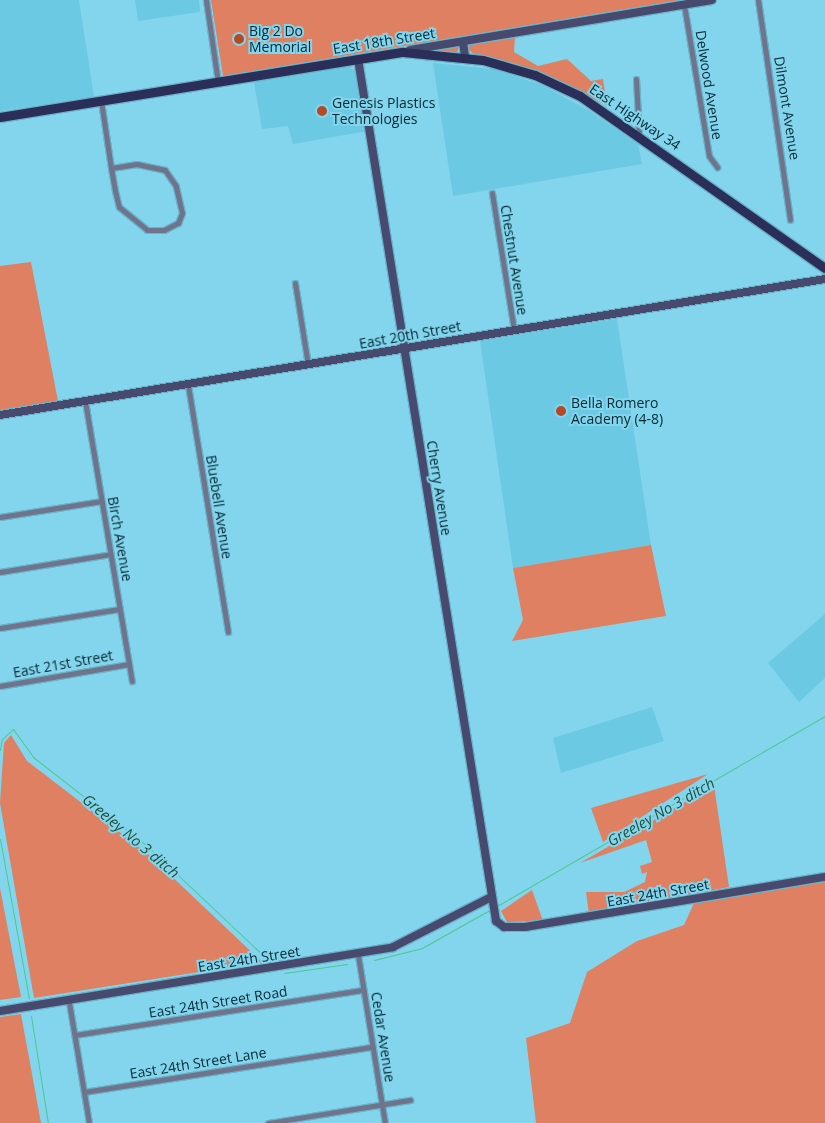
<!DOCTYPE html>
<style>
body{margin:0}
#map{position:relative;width:825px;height:1123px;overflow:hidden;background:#83d5ed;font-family:"Open Sans",sans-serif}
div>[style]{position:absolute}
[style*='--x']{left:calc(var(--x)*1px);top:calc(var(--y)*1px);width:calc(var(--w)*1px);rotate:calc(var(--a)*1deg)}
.built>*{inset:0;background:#6cc9e3}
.green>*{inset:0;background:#de8061}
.stream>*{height:1px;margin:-0.5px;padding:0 0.5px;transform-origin:0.5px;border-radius:0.5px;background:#4cc88c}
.roads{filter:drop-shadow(1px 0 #6ab3c8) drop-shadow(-1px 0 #6ab3c8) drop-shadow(0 1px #6ab3c8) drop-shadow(0 -1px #6ab3c8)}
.street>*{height:5px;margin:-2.5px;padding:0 2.5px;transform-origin:2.5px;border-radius:2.5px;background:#6f738c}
.secondary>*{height:8px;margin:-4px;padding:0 4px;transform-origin:4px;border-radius:4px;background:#474a6e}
.primary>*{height:9px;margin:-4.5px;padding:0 4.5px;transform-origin:4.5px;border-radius:4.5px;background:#2b2e58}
.dots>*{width:14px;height:14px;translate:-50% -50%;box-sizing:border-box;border:2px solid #83d5ed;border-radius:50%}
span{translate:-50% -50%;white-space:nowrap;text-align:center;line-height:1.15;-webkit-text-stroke:4px #83d5ed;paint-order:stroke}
.poi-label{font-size:14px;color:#042933}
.left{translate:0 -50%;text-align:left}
.street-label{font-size:14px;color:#042933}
.water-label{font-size:15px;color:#205138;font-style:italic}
</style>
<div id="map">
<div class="built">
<div style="clip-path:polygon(0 0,79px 0,94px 97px,0 111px)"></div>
<div style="clip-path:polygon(135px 0,199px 0,200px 12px,138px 21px)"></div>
<div style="clip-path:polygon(433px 63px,494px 69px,542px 85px,588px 110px,638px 144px,642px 164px,453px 196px)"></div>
<div style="clip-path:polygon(348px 66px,356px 72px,368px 131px,293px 144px,288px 126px,262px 129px,254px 82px)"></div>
<div style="clip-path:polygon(617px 319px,651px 545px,513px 568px,480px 341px)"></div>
<div style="clip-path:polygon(825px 614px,825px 678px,799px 702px,768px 663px)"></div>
<div style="clip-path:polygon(652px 707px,664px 741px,561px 773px,553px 738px)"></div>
</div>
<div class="green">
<div style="clip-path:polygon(211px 0,680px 0,223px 76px)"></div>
<div style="clip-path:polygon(515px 38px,514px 52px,538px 66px,567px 59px,591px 81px,603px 79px,607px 106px,579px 91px,473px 54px,468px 48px,472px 43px)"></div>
<div style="clip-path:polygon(455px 46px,459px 46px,457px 53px,424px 51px)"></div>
<div style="clip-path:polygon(31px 262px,58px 401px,0 410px,0 266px)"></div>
<div style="clip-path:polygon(651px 545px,666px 616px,512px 641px,523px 620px,513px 568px)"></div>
<div style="clip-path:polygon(11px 735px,27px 761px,147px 853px,262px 962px,34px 998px,0 803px,4px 743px)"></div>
<div style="clip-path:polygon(708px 774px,603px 842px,591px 808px)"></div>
<div style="clip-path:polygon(714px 785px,729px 887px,589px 914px,586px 892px,624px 892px,645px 882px,647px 872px,642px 874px,640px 866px,652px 862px,646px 840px,580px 863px)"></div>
<div style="clip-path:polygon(825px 881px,825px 1123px,536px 1123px,526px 1038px,570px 1023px,587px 972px,637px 941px,684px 925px,694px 903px)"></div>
<div style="clip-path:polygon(0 888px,21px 997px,0 1000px)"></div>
<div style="clip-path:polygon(532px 890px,543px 921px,507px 922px,501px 911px)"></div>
<div style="clip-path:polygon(21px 1014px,41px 1123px,0 1123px,0 1017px)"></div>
</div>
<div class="stream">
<div style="--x:0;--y:750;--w:11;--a:-80"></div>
<div style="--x:2;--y:739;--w:15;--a:-42"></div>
<div style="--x:13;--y:729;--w:34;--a:54"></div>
<div style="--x:33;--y:757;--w:143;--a:37.9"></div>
<div style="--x:146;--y:845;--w:168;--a:43.3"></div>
<div style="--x:0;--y:839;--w:162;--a:79.7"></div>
<div style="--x:497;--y:906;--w:379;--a:-30.1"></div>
<div style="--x:374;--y:960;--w:49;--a:-14"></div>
<div style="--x:422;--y:948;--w:76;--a:-29.3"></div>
<div style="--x:284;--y:973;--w:64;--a:-8.1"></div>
<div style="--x:31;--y:1016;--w:108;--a:81"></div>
</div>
<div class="roads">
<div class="street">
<div style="--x:206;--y:0;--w:83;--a:81.7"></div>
<div style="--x:758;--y:0;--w:222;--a:81.7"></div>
<div style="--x:684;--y:5;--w:153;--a:80.6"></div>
<div style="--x:709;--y:156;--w:14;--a:54"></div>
<div style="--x:636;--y:79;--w:57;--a:87"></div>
<div style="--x:101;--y:101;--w:68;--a:81.5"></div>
<div style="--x:111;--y:168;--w:23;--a:80"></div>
<div style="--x:115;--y:191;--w:16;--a:76"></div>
<div style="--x:119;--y:207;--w:36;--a:39"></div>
<div style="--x:147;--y:230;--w:17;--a:0"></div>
<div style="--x:164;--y:230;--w:16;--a:-27"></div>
<div style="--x:178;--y:223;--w:11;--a:-68"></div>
<div style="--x:182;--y:213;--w:28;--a:-103"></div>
<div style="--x:176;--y:186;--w:19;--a:-125"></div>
<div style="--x:165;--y:170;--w:29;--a:-168"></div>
<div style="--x:137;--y:164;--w:26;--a:171"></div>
<div style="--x:492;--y:193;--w:139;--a:80.9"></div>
<div style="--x:295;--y:283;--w:83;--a:81"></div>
<div style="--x:188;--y:385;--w:250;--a:80.8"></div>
<div style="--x:85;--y:401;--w:284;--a:80.5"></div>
<div style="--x:0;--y:517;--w:103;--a:-8.9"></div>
<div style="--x:0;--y:572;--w:112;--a:-9.2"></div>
<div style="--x:0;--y:628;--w:121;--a:-9"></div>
<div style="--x:0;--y:686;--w:131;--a:-9.7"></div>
<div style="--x:358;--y:955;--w:170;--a:80.9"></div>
<div style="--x:69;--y:1002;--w:123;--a:80.6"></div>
<div style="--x:75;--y:1035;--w:292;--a:-8.9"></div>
<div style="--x:84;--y:1092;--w:292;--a:-8.9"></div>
<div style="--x:268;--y:1123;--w:144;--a:-9.2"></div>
</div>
<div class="secondary">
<div style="--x:463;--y:42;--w:15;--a:82"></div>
<div style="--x:410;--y:50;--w:306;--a:-9.4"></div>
<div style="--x:358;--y:59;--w:873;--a:80.9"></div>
<div style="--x:496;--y:921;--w:10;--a:37"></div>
<div style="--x:504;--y:927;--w:21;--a:0"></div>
<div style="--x:525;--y:927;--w:304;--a:-9.5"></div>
<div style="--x:0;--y:415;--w:836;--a:-9.36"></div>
<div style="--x:0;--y:1011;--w:398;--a:-9.2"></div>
<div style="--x:393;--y:947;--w:110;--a:-27"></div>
</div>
<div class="primary">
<div style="--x:0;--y:117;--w:408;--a:-9.2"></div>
<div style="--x:403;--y:52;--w:80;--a:5.7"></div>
<div style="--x:483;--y:60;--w:54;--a:16.1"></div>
<div style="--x:535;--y:75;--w:50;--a:25"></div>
<div style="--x:580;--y:96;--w:299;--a:35.1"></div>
</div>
</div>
<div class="dots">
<div style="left:239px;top:39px;background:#b24a26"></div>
<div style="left:322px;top:111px;background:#b24a26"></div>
<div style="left:561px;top:411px;background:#b24a26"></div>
</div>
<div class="poi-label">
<span class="left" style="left:249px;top:39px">Big 2 Do<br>Memorial</span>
<span class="left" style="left:332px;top:111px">Genesis Plastics<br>Technologies</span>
<span class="left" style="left:571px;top:411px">Bella Romero<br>Academy (4-8)</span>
</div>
<div class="street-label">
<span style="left:384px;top:41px;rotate:-9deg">East 18th Street</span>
<span style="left:709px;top:85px;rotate:81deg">Delwood Avenue</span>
<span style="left:787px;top:108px;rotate:81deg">Dilmont Avenue</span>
<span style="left:635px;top:117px;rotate:34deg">East Highway 34</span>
<span style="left:514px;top:260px;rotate:81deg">Chestnut Avenue</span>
<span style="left:410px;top:335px;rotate:-10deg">East 20th Street</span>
<span style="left:439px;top:488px;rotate:81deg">Cherry Avenue</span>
<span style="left:219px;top:507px;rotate:81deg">Bluebell Avenue</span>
<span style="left:120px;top:539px;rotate:80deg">Birch Avenue</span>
<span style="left:63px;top:664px;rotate:-10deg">East 21st Street</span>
<span style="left:658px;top:893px;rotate:-10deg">East 24th Street</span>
<span style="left:249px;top:959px;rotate:-9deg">East 24th Street</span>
<span style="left:218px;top:1002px;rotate:-9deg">East 24th Street Road</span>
<span style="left:383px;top:1037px;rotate:81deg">Cedar Avenue</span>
<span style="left:198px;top:1063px;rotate:-9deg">East 24th Street Lane</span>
</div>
<div class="water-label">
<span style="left:661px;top:812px;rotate:-30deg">Greeley No 3 ditch</span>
<span style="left:131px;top:836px;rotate:40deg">Greeley No 3 ditch</span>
</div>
</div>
